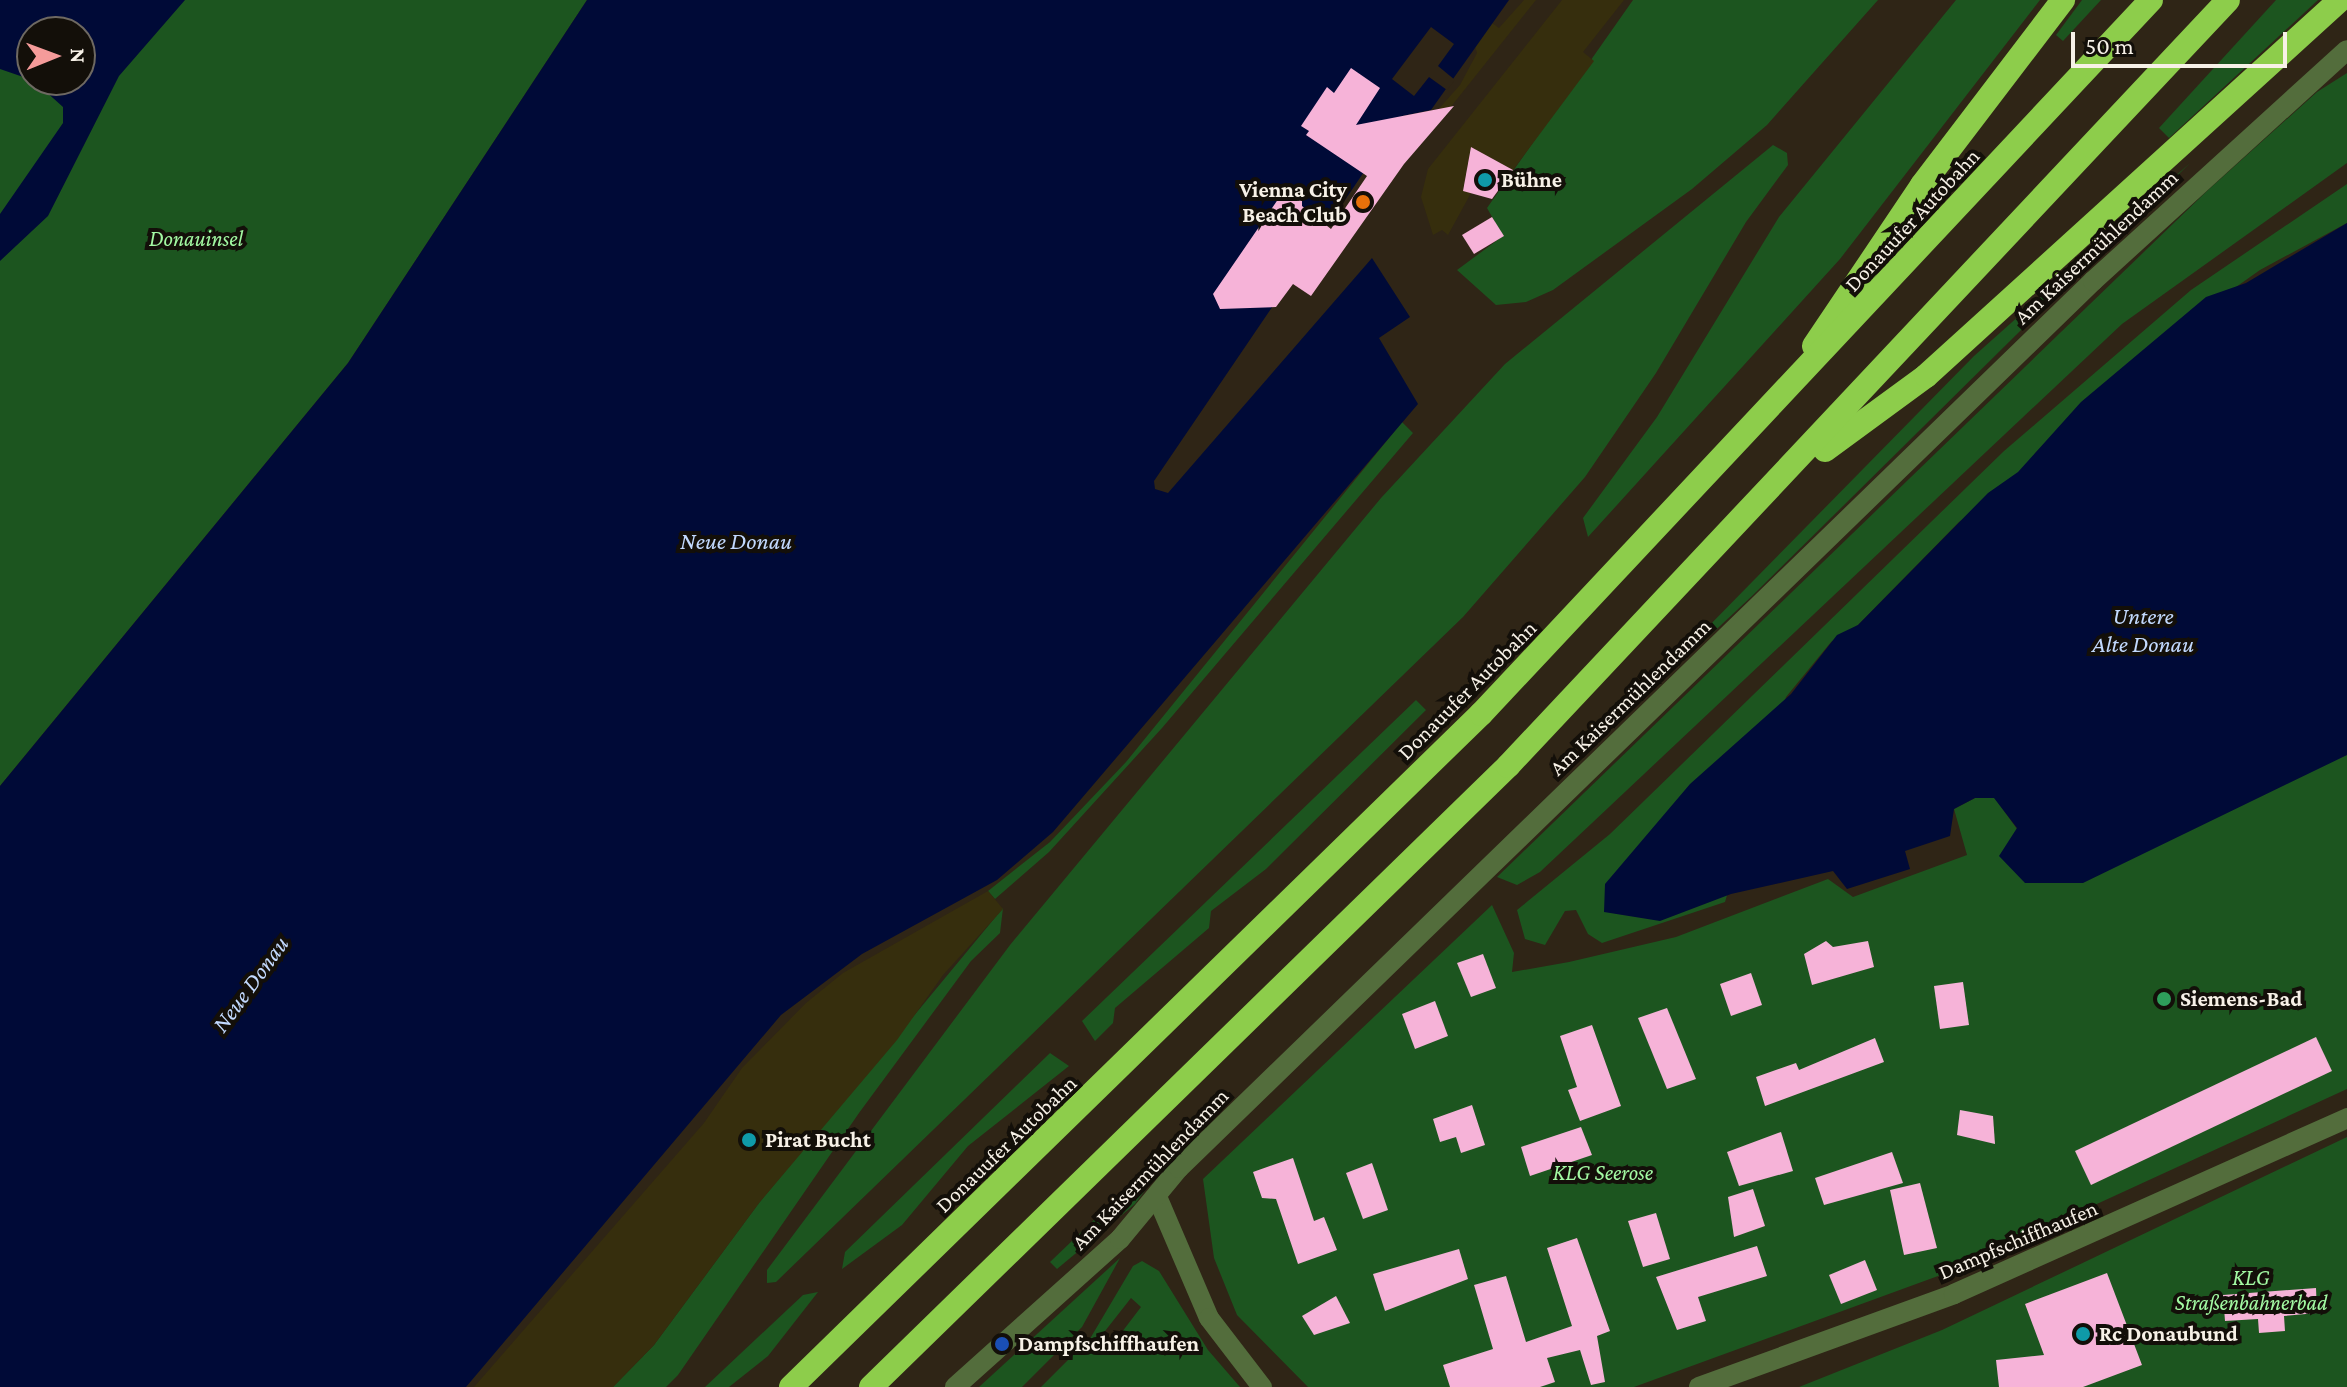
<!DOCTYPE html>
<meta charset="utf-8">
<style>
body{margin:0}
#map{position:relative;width:2347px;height:1387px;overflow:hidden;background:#2f2516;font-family:"Crimson Pro",serif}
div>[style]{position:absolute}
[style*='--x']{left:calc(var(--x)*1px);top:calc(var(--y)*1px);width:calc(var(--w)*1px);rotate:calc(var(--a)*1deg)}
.green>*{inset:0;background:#1c551f}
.sand>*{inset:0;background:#362e0d}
.water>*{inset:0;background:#000a37}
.pier>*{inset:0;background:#2f2516}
.building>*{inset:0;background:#f6b3d8}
.minor>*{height:20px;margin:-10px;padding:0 10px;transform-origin:10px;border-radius:10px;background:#536d3c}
.motorway>*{height:24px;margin:-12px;padding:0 12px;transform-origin:12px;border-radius:12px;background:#8dcd4b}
.dots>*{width:22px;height:22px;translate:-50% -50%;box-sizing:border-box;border:4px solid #130f09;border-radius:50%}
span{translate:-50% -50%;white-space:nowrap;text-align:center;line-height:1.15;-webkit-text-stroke:8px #130f09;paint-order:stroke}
.poi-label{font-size:22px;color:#f7f1e7;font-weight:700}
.left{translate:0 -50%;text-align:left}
.right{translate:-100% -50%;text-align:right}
.street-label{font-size:22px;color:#f7f1e7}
.park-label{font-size:22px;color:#a3faa3;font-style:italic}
.water-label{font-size:24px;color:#c2d9fe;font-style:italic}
.north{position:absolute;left:16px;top:16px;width:80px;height:80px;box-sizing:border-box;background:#130f09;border:2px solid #6e6962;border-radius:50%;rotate:89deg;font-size:22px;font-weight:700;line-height:32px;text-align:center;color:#f7f1e7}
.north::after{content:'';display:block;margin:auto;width:28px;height:36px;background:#f59b9a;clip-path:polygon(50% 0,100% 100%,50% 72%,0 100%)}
.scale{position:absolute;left:2071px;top:32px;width:216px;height:36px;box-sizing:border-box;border:4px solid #f7f1e7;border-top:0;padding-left:10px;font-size:24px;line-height:28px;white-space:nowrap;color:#f7f1e7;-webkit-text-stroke:6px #130f09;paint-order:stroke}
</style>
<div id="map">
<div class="green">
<div style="clip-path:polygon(evenodd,0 0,587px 0,348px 363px,0 786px,0 0,32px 32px,80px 32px,80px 80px,32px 80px,32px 32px)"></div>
<div style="clip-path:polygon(1633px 0,1878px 0,1767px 125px,1692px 189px,1553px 290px,1526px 302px,1496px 305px,1457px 270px,1503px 236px,1487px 208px)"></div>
<div style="clip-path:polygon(1956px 0,2040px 0,1840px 259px,1588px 537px,1583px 518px,1657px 417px,1779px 217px)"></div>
<div style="clip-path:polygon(2082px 0,2101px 0,2063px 41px,2056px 35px)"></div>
<div style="clip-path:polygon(2276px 0,2318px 0,2169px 138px,2159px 128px)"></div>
<div style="clip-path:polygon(2347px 73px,2347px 163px,2122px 324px,1540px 872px,1517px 885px,1497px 877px,2207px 191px,2317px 92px)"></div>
<div style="clip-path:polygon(1773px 145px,1787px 153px,1788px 165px,1746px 222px,1656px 373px,1585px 477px,1463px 617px,776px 1282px,767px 1283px,767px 1270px,1010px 945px,1381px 498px,1505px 364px)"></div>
<div style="clip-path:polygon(2190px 163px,1752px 596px,1704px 641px,1699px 636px,1974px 356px)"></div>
<div style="clip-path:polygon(2347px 184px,2347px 223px,2260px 270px,2157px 343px,2036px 452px,2014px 483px,1959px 522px,1858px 625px,1831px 642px,1786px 697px,1725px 902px,1602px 943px,1588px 934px,1576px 910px,1565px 911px,1545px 945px,1525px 939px,1517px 910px,1610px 834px,2004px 451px,2191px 290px)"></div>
<div style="clip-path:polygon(1402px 422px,1413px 433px,1162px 728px,1049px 852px,995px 899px,988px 891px,1050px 842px,1126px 762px)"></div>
<div style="clip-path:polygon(1416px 700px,1426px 710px,1266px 869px,1211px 911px,1209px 928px,1115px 1008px,1113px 1023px,1095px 1041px,1082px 1021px)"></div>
<div style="clip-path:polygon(2347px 755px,2347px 1089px,1949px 1272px,1634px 1387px,1308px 1387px,1237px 1315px,1214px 1258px,1203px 1179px,1492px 905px,1514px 953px,1512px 972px,1569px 962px,1676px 937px,1828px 879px,1853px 897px,1967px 855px,1954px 809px,1975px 798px,1994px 797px,2017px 829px)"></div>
<div style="clip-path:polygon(1003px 908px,1000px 933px,971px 961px,859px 1113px,678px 1375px,666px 1387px,613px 1387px,654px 1345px,759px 1203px)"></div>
<div style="clip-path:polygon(1050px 1053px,1069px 1066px,968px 1146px,902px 1225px,842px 1269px,845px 1252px)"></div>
<div style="clip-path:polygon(1193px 1125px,1135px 1204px,1057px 1269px,1050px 1262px)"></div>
<div style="clip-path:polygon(2347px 1137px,2347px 1387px,1799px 1387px,1942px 1330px)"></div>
<div style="clip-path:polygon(1120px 1258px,1082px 1327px,1022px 1387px,979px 1387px)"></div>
<div style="clip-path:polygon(evenodd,1142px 1261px,1159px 1271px,1208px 1350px,1240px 1387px,1041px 1387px,1091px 1337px,1133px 1266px,1142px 1261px,1131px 1298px,1141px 1307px,1109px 1349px,1098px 1340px,1131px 1298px)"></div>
<div style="clip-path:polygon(818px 1292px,768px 1356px,729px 1387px,705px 1387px,803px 1295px)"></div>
</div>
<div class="sand">
<div style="clip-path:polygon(1524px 0,1536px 0,1442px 118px,1435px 113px,1460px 85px,1477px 53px,1475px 46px,1492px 23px,1499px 28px)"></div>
<div style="clip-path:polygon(1562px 0,1624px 0,1583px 52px,1594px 61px,1513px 170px,1471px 147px,1463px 190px,1471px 193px,1448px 235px,1442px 230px,1433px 235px,1421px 197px,1428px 169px)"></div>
<div style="clip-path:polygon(988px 891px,1003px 909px,943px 975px,897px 1040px,759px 1203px,654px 1345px,613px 1387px,474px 1387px,704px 1123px,742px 1068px,806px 1003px,843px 973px)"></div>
</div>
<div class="water">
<div style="clip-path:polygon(0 0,185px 0,119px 76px,48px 216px,0 261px,0 214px,63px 123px,63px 107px,33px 80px,80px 80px,80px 32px,32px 32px,32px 80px,0 69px)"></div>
<div style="clip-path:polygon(587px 0,1509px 0,1431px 110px,1402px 116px,1154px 481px,1155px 489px,1168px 493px,1372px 258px,1410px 317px,1379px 338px,1418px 404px,1053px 832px,997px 880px,862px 954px,781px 1015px,466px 1387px,0 1387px,0 786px,348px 363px)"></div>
<div style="clip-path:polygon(2347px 223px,2347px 755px,2083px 883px,2025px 883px,1999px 856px,2017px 828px,1994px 798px,1975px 798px,1954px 809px,1950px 836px,1905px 851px,1910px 869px,1847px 889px,1833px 871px,1731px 894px,1660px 921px,1604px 912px,1605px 884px,1690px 784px,1791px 694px,1837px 635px,1858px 625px,1988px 493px,2018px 472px,2081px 402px,2206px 297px,2246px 283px)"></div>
</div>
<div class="pier">
<div style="clip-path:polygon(1431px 27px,1454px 44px,1438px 66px,1455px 80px,1447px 90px,1429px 77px,1414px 96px,1392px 79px)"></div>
</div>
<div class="building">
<div style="clip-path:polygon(1351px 68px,1380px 88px,1356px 125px,1454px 106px,1404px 164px,1311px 296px,1293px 284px,1276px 307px,1220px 309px,1213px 294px,1283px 192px,1302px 191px,1302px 206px,1331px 229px,1367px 176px,1306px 135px,1309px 131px,1301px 126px,1327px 87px,1334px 93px)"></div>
<div style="clip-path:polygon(1471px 147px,1513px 170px,1492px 199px,1463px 191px)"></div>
<div style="clip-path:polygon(1492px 217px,1504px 236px,1474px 254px,1462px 235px)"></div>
<div style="clip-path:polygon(1826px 941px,1833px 947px,1868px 941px,1874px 967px,1812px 985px,1804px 954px)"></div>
<div style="clip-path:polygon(1483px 954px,1496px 988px,1471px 997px,1457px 963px)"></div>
<div style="clip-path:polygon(1751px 973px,1762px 1005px,1731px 1016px,1720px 984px)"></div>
<div style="clip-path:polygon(1963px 982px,1969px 1025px,1940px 1029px,1934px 986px)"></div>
<div style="clip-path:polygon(1435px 1001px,1448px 1036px,1415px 1049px,1402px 1014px)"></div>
<div style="clip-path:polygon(1667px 1008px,1696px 1079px,1667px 1089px,1638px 1018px)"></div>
<div style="clip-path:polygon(1592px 1025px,1621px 1106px,1580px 1121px,1568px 1090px,1577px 1087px,1560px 1036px)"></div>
<div style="clip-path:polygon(2316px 1037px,2332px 1071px,2091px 1185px,2075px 1151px)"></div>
<div style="clip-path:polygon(1875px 1038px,1884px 1062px,1765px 1106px,1756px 1077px,1796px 1063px,1799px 1070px)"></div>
<div style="clip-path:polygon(1472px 1105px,1485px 1145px,1461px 1153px,1456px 1137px,1440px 1142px,1433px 1119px)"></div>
<div style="clip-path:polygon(1960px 1110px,1993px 1116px,1995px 1144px,1957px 1135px)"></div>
<div style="clip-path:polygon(1581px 1127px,1592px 1155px,1530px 1176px,1521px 1147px)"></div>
<div style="clip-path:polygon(1781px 1132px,1793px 1171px,1739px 1186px,1727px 1152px)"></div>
<div style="clip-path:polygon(1892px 1152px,1903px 1183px,1824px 1205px,1815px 1178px)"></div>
<div style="clip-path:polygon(1293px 1158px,1314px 1221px,1324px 1217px,1337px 1250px,1298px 1264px,1276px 1199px,1262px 1198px,1253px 1172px)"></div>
<div style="clip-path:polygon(1372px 1163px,1388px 1210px,1363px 1219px,1346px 1173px)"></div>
<div style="clip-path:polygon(1920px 1183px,1937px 1248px,1904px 1255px,1890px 1190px)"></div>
<div style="clip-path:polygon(1753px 1189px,1765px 1226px,1734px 1237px,1728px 1197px)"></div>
<div style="clip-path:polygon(1656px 1213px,1670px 1259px,1643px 1267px,1628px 1221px)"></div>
<div style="clip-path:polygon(1577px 1238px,1610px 1331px,1597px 1336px,1605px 1382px,1591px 1385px,1580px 1350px,1547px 1358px,1555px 1382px,1540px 1387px,1450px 1387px,1443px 1365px,1493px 1349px,1474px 1285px,1506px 1276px,1526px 1342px,1572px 1326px,1547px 1248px)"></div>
<div style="clip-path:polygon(1757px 1246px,1767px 1276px,1698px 1297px,1706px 1321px,1677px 1330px,1656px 1277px)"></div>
<div style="clip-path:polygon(1459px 1249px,1468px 1279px,1385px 1311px,1373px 1274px)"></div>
<div style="clip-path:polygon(1865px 1260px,1877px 1290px,1841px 1304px,1829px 1275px)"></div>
<div style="clip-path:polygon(2107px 1273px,2142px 1365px,2083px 1387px,1999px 1387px,1996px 1360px,2044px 1355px,2025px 1304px)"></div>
<div style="clip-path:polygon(2316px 1288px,2317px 1313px,2284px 1316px,2285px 1331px,2259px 1333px,2258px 1319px,2225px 1321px,2223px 1295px)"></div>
<div style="clip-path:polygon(1336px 1296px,1350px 1323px,1314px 1335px,1302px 1316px)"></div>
</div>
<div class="minor">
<div style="--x:1158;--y:1199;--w:129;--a:66.8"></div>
<div style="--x:1209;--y:1318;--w:87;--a:52.5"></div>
<div style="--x:955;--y:1387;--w:222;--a:-41.9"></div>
<div style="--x:1120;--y:1239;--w:92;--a:-50.3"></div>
<div style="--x:1179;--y:1168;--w:1274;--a:-44.14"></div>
<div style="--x:2093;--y:281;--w:343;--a:-42.3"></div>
<div style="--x:1699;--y:1387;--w:271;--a:-20"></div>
<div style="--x:1954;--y:1294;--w:431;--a:-24.1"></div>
</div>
<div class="motorway">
<div style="--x:1814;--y:346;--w:194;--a:-56.1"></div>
<div style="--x:1922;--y:185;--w:233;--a:-52.7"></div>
<div style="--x:1825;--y:450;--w:125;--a:-36.2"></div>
<div style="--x:1926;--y:376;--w:559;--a:-42.25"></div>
<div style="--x:791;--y:1387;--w:964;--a:-44.29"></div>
<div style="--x:1481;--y:714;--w:979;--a:-46.82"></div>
<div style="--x:871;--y:1387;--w:890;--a:-44.27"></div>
<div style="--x:1508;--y:766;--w:1051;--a:-46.77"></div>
</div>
<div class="dots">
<div style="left:1485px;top:180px;background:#0f9aa8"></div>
<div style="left:1363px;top:202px;background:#e8710a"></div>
<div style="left:2164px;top:999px;background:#2e9e5b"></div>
<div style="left:749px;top:1140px;background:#0f9aa8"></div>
<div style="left:2083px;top:1334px;background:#0f9aa8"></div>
<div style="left:1002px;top:1344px;background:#1a4fb4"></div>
</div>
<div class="poi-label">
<span class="left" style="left:1501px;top:180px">Bühne</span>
<span class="right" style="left:1347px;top:202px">Vienna City<br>Beach Club</span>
<span class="left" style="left:2180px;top:999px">Siemens-Bad</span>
<span class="left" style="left:765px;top:1140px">Pirat Bucht</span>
<span class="left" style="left:2099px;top:1334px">Rc Donaubund</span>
<span class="left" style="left:1018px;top:1344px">Dampfschiffhaufen</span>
</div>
<div class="street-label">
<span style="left:1912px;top:220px;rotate:-47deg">Donauufer Autobahn</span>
<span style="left:2096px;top:247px;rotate:-43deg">Am Kaisermühlendamm</span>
<span style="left:1467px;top:690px;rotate:-45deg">Donauufer Autobahn</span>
<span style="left:1630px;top:697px;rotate:-44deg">Am Kaisermühlendamm</span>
<span style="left:1006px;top:1144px;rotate:-44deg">Donauufer Autobahn</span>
<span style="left:1150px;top:1169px;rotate:-46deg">Am Kaisermühlendamm</span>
<span style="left:2018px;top:1240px;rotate:-23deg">Dampfschiffhaufen</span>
</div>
<div class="park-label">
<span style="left:196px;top:239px">Donauinsel</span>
<span style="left:1603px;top:1173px">KLG Seerose</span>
<span style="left:2251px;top:1290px">KLG<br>Straßenbahnerbad</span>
</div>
<div class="water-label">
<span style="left:736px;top:541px">Neue Donau</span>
<span style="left:2143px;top:630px">Untere<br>Alte Donau</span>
<span style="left:250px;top:984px;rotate:-54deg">Neue Donau</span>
</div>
<div class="north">N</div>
<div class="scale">50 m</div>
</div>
